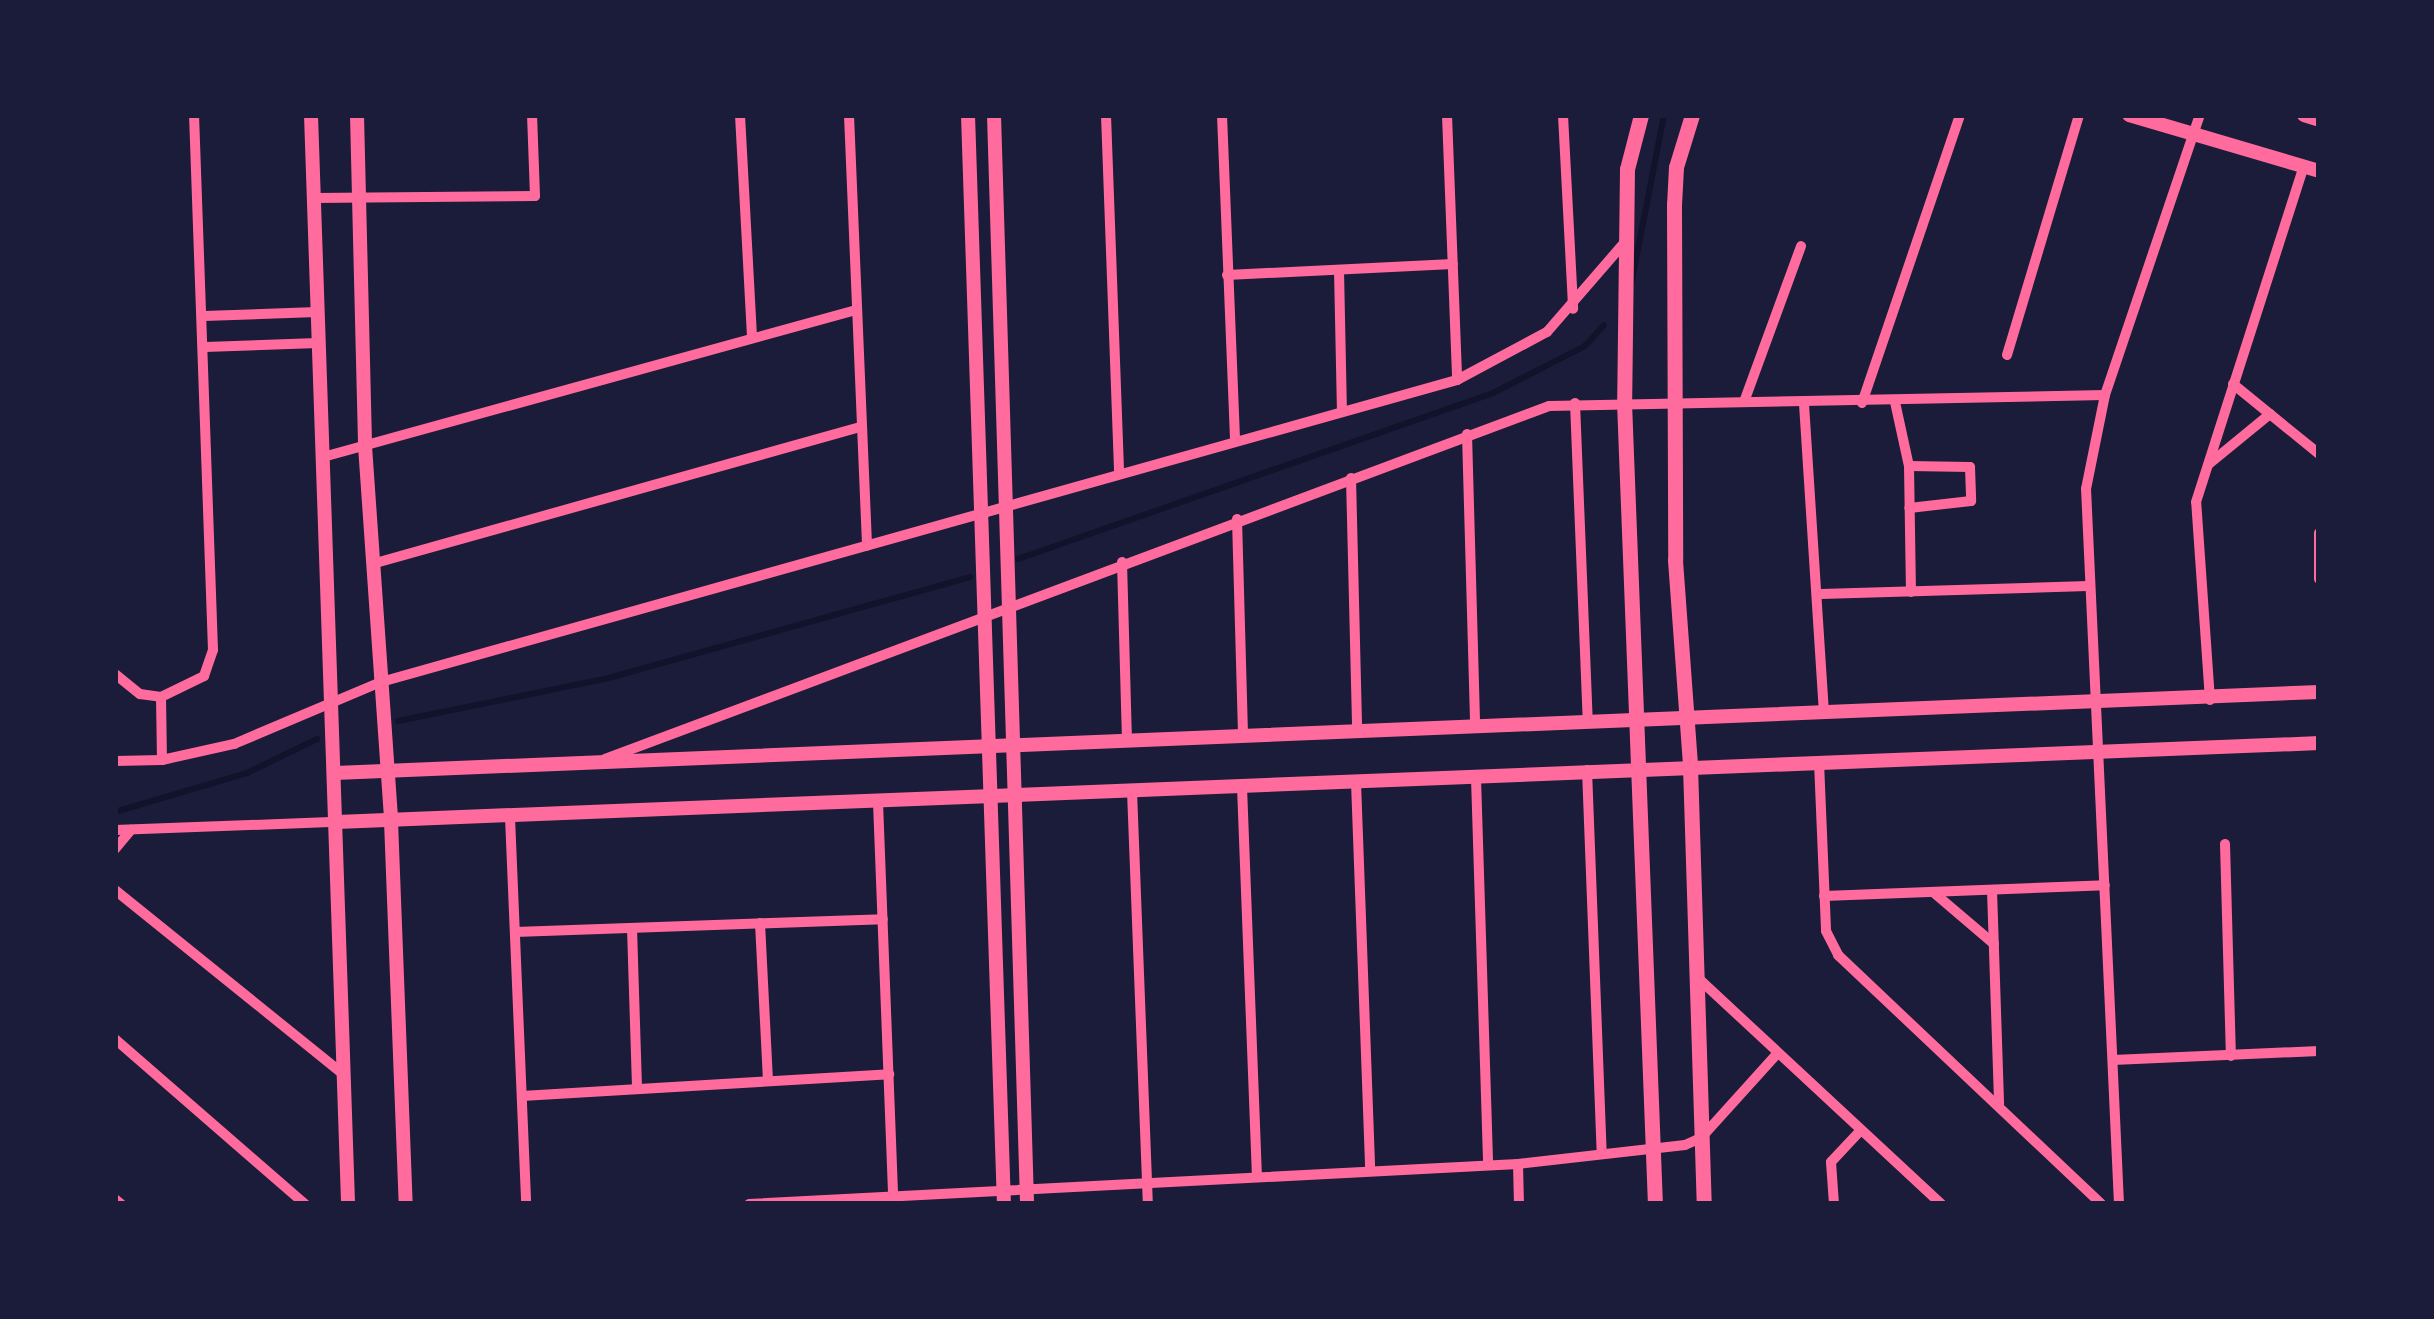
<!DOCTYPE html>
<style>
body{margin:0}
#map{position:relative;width:2434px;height:1319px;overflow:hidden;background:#1b1b3a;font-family:"Source Sans 3",sans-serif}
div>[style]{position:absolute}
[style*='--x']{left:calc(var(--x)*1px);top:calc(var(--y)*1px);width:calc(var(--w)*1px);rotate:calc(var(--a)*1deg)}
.stream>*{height:6px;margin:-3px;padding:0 3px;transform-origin:3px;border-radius:3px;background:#12122b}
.minor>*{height:10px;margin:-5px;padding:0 5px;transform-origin:5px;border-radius:5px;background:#ff6b9d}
.tertiary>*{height:14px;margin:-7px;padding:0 7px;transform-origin:7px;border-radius:7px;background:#ff6b9d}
.secondary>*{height:15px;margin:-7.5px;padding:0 7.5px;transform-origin:7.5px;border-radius:7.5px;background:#ff6b9d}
span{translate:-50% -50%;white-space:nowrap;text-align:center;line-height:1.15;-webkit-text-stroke:10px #1b1b3a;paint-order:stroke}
.frame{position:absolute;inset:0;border:118px solid #1b1b3a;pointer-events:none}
</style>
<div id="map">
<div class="stream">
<div style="--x:1631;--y:285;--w:173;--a:-79"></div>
<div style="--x:1018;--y:559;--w:503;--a:-19.26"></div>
<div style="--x:1493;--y:393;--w:103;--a:-27.1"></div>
<div style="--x:1585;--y:346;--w:28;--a:-48"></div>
<div style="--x:398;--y:721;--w:211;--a:-11.5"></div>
<div style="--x:605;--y:679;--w:379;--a:-15.6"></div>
<div style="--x:115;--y:812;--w:138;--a:-16.5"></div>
<div style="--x:247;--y:773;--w:78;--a:-25.9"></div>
</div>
<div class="minor">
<div style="--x:740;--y:115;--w:221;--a:86.9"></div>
<div style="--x:849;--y:115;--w:431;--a:87.6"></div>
<div style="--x:1106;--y:115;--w:359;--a:87.9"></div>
<div style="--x:1222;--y:115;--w:327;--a:87.7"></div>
<div style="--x:1447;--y:115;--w:265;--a:87.8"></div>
<div style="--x:1563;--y:115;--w:194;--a:87"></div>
<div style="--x:314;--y:198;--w:221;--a:-0.5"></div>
<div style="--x:535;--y:196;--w:81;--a:-92.1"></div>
<div style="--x:1339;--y:270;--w:140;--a:88.8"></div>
<div style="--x:1227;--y:275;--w:226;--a:-2.8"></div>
<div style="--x:204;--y:316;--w:113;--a:-2"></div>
<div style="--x:205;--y:347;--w:113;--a:-2"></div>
<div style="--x:2007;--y:355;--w:251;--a:-73.3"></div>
<div style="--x:2233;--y:384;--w:111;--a:39.1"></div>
<div style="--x:1744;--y:402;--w:166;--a:-69.9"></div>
<div style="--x:1895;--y:402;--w:66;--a:77.7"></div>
<div style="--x:1909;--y:466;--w:126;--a:89.1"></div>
<div style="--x:1575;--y:403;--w:318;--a:87.7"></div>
<div style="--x:1862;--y:403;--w:304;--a:-71.2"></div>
<div style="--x:1804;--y:404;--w:308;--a:86.3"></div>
<div style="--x:1467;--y:434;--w:291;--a:88.4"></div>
<div style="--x:323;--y:457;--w:553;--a:-15.42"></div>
<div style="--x:2209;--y:464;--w:79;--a:-39.3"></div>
<div style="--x:1909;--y:466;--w:61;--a:0.9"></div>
<div style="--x:1970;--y:467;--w:34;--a:88"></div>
<div style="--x:1971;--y:501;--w:62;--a:173.6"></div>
<div style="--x:1351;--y:478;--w:251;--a:88.6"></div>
<div style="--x:1237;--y:519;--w:216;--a:88.4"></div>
<div style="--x:2319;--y:533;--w:46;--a:90"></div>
<div style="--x:1122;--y:562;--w:178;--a:88.4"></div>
<div style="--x:372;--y:564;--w:507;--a:-15.68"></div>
<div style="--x:1821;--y:594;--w:267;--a:-1.7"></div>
<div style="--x:115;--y:674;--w:32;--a:39"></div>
<div style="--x:140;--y:694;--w:21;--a:8"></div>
<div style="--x:161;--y:697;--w:48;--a:-26"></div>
<div style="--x:204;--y:676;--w:28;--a:-71"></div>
<div style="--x:213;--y:650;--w:535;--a:-92.03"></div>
<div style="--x:161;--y:697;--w:63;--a:89.1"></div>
<div style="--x:2210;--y:700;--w:198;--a:-94"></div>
<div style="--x:2196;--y:502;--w:353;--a:-72.2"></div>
<div style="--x:605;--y:759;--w:1008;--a:-20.5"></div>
<div style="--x:1549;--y:406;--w:556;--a:-1.13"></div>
<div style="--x:115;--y:761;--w:47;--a:-1.2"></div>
<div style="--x:162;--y:760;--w:74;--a:-12.5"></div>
<div style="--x:234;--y:744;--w:160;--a:-22.9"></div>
<div style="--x:381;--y:682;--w:1118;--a:-15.68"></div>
<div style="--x:1457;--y:380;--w:102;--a:-28.1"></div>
<div style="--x:1547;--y:332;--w:118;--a:-49.1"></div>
<div style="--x:1819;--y:762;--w:169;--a:87.6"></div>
<div style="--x:1826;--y:931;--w:27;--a:63"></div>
<div style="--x:1838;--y:955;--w:362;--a:43.4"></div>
<div style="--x:1587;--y:770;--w:383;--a:87.8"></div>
<div style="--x:1476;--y:778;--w:387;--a:88.2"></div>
<div style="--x:1356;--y:782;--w:389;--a:87.9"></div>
<div style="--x:1242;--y:787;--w:389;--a:87.8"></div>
<div style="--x:1132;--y:791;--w:413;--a:87.8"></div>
<div style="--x:878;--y:802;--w:394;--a:87.8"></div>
<div style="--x:510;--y:817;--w:387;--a:87.6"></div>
<div style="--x:115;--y:830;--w:222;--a:-2.1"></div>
<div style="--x:2225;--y:844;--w:212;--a:88.4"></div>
<div style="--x:115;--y:849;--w:25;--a:-50"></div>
<div style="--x:115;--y:890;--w:293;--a:38.9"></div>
<div style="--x:1992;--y:890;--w:214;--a:88.1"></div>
<div style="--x:1933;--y:892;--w:80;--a:40.4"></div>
<div style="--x:1824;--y:896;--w:281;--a:-2.2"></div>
<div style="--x:760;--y:923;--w:158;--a:87.1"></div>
<div style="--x:632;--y:928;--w:161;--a:88.2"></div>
<div style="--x:515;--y:932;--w:368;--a:-2"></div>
<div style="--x:1698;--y:978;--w:332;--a:42.9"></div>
<div style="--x:115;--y:1039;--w:252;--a:41"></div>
<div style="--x:2113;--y:1060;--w:206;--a:-2.5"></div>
<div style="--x:522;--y:1096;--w:368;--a:-3.4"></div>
<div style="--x:1518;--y:1164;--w:40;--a:88.6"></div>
<div style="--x:115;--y:1199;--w:8;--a:40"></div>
<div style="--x:749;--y:1204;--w:770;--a:-2.98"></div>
<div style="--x:1518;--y:1164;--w:168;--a:-6.5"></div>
<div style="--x:1685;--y:1145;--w:17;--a:-24"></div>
<div style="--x:1701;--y:1138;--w:113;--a:-47.9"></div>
<div style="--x:1834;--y:1204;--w:42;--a:-94.1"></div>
<div style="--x:1831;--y:1162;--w:42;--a:-46.9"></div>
<div style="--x:2119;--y:1204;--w:716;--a:-92.64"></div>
<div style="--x:2086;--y:489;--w:96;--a:-78.6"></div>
<div style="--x:2105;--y:395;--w:296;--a:-71.3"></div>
</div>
<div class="tertiary">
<div style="--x:311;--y:115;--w:1090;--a:88.05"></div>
<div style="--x:357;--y:115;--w:331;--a:88.6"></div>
<div style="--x:365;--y:446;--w:376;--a:86"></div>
<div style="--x:391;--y:821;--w:383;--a:87.8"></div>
<div style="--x:968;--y:115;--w:1090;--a:88.11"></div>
<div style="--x:994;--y:115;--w:1089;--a:88.26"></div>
<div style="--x:2129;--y:115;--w:198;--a:16.4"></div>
<div style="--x:2304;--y:115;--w:16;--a:18"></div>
<div style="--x:335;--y:773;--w:1986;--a:-2.34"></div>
<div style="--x:337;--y:822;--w:1984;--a:-2.28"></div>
</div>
<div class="secondary">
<div style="--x:1641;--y:115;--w:56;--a:104.5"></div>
<div style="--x:1627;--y:169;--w:233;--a:90.7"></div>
<div style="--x:1624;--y:402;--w:803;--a:87.79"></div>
<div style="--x:1692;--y:115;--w:54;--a:107.1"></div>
<div style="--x:1676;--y:167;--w:37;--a:93"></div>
<div style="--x:1674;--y:204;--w:356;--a:89.8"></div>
<div style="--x:1675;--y:560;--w:207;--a:85.8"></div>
<div style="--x:1690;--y:766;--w:438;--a:88.2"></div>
</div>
<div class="frame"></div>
</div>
